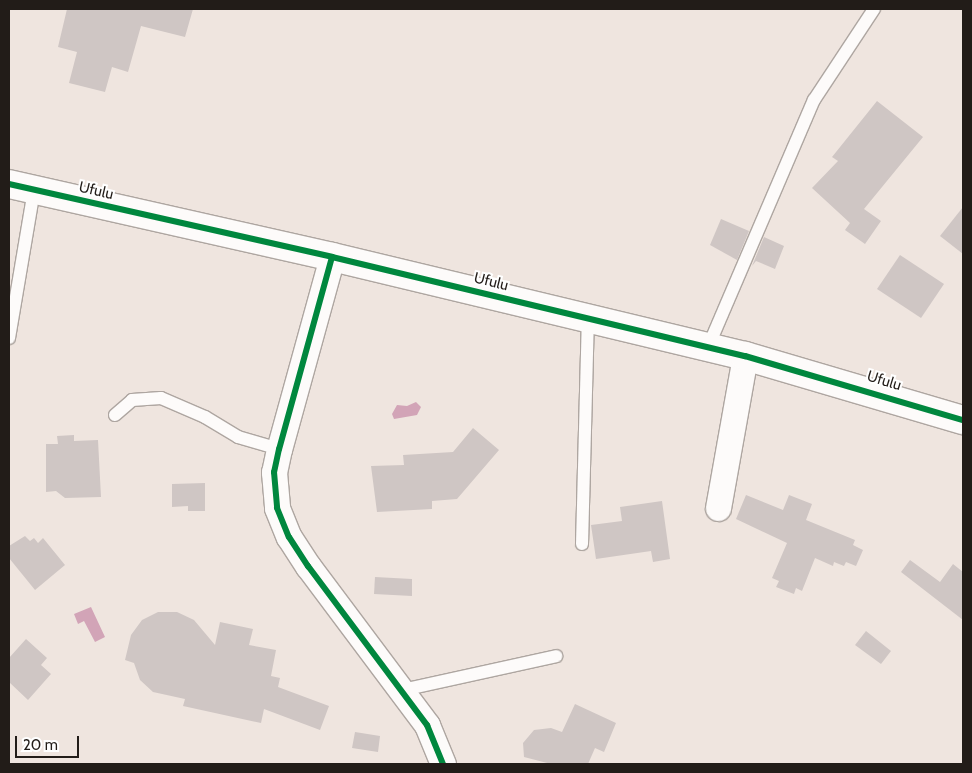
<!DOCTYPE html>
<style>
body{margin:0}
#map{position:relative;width:972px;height:773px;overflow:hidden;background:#efe5df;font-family:Cabin,sans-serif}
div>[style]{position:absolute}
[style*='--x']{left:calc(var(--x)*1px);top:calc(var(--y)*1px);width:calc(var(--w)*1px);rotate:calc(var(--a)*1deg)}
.water>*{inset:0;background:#d2a4b7}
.building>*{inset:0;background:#cfc6c4}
.roads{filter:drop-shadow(1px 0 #aea6a1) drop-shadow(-1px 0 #aea6a1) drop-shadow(0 1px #aea6a1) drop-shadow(0 -1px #aea6a1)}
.service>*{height:12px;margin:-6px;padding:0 6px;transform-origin:6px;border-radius:6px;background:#fdfbfa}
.minor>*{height:25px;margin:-12.5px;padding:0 12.5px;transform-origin:12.5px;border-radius:12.5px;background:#fdfbfa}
.tertiary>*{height:28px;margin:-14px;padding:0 14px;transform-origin:14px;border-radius:14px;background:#fdfbfa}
.cycleway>*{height:6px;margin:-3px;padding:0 3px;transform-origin:3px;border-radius:3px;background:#00873e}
span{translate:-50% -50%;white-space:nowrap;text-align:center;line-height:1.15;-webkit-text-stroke:4px #fff;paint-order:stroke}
.street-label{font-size:15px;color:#221c18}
.frame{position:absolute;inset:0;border:10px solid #221c18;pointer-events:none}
.scale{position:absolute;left:15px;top:736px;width:64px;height:22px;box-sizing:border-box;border:2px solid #221c18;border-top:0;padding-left:6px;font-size:15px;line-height:18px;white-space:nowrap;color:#221c18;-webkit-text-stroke:4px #fff;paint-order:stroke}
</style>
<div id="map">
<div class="water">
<div style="clip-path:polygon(416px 402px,421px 407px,417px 415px,394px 419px,392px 414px,397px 405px,407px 406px)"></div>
<div style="clip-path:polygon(91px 607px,105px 637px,95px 642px,84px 621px,78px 624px,74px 614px)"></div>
</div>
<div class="building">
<div style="clip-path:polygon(67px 9px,193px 9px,185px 37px,141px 26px,128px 72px,112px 67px,105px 92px,69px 83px,77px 52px,58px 47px)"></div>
<div style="clip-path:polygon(877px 101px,923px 137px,864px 209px,881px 221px,865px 244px,845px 230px,850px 223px,812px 188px,838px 161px,832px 157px)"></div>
<div style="clip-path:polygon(963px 207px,963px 254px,940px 236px)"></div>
<div style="clip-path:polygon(721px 219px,749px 231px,737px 260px,710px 245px)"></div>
<div style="clip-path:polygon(764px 237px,784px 246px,775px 269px,756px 261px,752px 266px)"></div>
<div style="clip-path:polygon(900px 255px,944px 284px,921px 318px,877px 289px)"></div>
<div style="clip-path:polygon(473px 428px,499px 450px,457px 499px,432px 501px,432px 509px,377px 512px,371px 466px,404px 465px,403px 455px,453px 452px)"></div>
<div style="clip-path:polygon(74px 435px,74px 441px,98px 440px,101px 497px,65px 498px,56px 491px,46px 492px,46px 444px,58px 444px,57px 436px)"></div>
<div style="clip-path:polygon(205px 483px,205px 511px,188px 511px,188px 506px,172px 507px,172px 484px)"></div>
<div style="clip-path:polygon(746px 495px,783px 510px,789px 495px,812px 504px,806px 520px,855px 540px,853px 545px,863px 550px,856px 566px,846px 562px,844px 566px,834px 562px,833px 566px,815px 558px,802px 591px,796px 588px,794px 594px,776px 587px,779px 581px,772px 578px,787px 543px,736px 519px)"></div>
<div style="clip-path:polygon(662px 501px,670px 559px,653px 562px,651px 551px,596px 559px,591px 525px,622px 521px,620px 507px)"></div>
<div style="clip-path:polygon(25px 536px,30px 541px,34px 538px,38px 543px,43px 538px,65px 565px,35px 590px,9px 558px,9px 546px)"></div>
<div style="clip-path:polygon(910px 560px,940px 582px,953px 564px,963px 572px,963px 620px,901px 572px)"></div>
<div style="clip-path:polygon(375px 577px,412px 579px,412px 596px,374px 594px)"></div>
<div style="clip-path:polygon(158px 612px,177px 612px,194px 620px,215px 645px,220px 622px,253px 629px,249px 645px,276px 650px,271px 676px,280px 678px,278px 687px,329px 706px,320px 730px,264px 709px,261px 723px,183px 706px,185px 699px,153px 692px,140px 680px,134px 663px,125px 660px,131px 635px,142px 620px)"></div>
<div style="clip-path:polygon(866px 631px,891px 651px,881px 664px,855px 645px)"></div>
<div style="clip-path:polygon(26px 639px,47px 658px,41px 665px,51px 674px,28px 700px,9px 682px,9px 658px)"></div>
<div style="clip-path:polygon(575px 704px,616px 723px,604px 752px,595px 748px,588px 764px,551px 764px,524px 757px,523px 743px,534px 730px,551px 728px,562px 732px)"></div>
<div style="clip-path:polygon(355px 732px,380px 736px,378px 752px,352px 748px)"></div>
</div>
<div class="roads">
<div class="service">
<div style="--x:9;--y:338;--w:150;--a:-80.4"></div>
<div style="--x:708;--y:347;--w:269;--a:-66.8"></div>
<div style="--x:814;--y:100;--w:109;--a:-56.6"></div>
<div style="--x:115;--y:415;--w:23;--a:-41"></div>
<div style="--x:132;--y:400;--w:29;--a:-4"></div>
<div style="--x:161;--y:398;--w:48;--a:23.4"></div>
<div style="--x:205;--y:417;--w:39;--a:31"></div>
<div style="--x:238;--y:437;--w:43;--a:16.3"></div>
<div style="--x:582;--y:544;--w:226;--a:-88.5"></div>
<div style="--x:402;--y:690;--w:158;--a:-12.4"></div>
</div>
<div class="minor">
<div style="--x:332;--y:257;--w:199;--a:105.4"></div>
<div style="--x:279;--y:449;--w:24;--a:102"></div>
<div style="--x:274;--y:472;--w:36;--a:85"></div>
<div style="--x:277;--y:508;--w:31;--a:68"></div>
<div style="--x:289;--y:537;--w:35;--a:57"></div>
<div style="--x:308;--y:566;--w:199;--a:53.2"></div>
<div style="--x:427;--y:725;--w:42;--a:67.7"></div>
<div style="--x:718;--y:508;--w:154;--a:-79.9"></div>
</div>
<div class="tertiary">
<div style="--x:9;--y:184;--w:331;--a:12.7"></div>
<div style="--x:332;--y:257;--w:425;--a:13.5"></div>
<div style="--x:745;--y:356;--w:227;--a:16.4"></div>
</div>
</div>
<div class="cycleway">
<div style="--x:9;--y:184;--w:331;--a:12.7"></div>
<div style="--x:332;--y:257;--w:425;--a:13.5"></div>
<div style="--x:745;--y:356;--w:227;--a:16.4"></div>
<div style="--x:332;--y:257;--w:199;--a:105.4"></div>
<div style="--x:279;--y:449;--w:24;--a:102"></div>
<div style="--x:274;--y:472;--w:36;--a:85"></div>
<div style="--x:277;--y:508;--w:31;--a:68"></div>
<div style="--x:289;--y:537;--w:35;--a:57"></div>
<div style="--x:308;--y:566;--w:199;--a:53.2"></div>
<div style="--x:427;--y:725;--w:42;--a:67.7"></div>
</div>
<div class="street-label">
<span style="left:96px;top:191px;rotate:13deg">Ufulu</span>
<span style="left:491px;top:282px;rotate:14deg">Ufulu</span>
<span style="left:884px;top:381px;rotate:17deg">Ufulu</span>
</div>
<div class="frame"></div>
<div class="scale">20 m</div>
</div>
